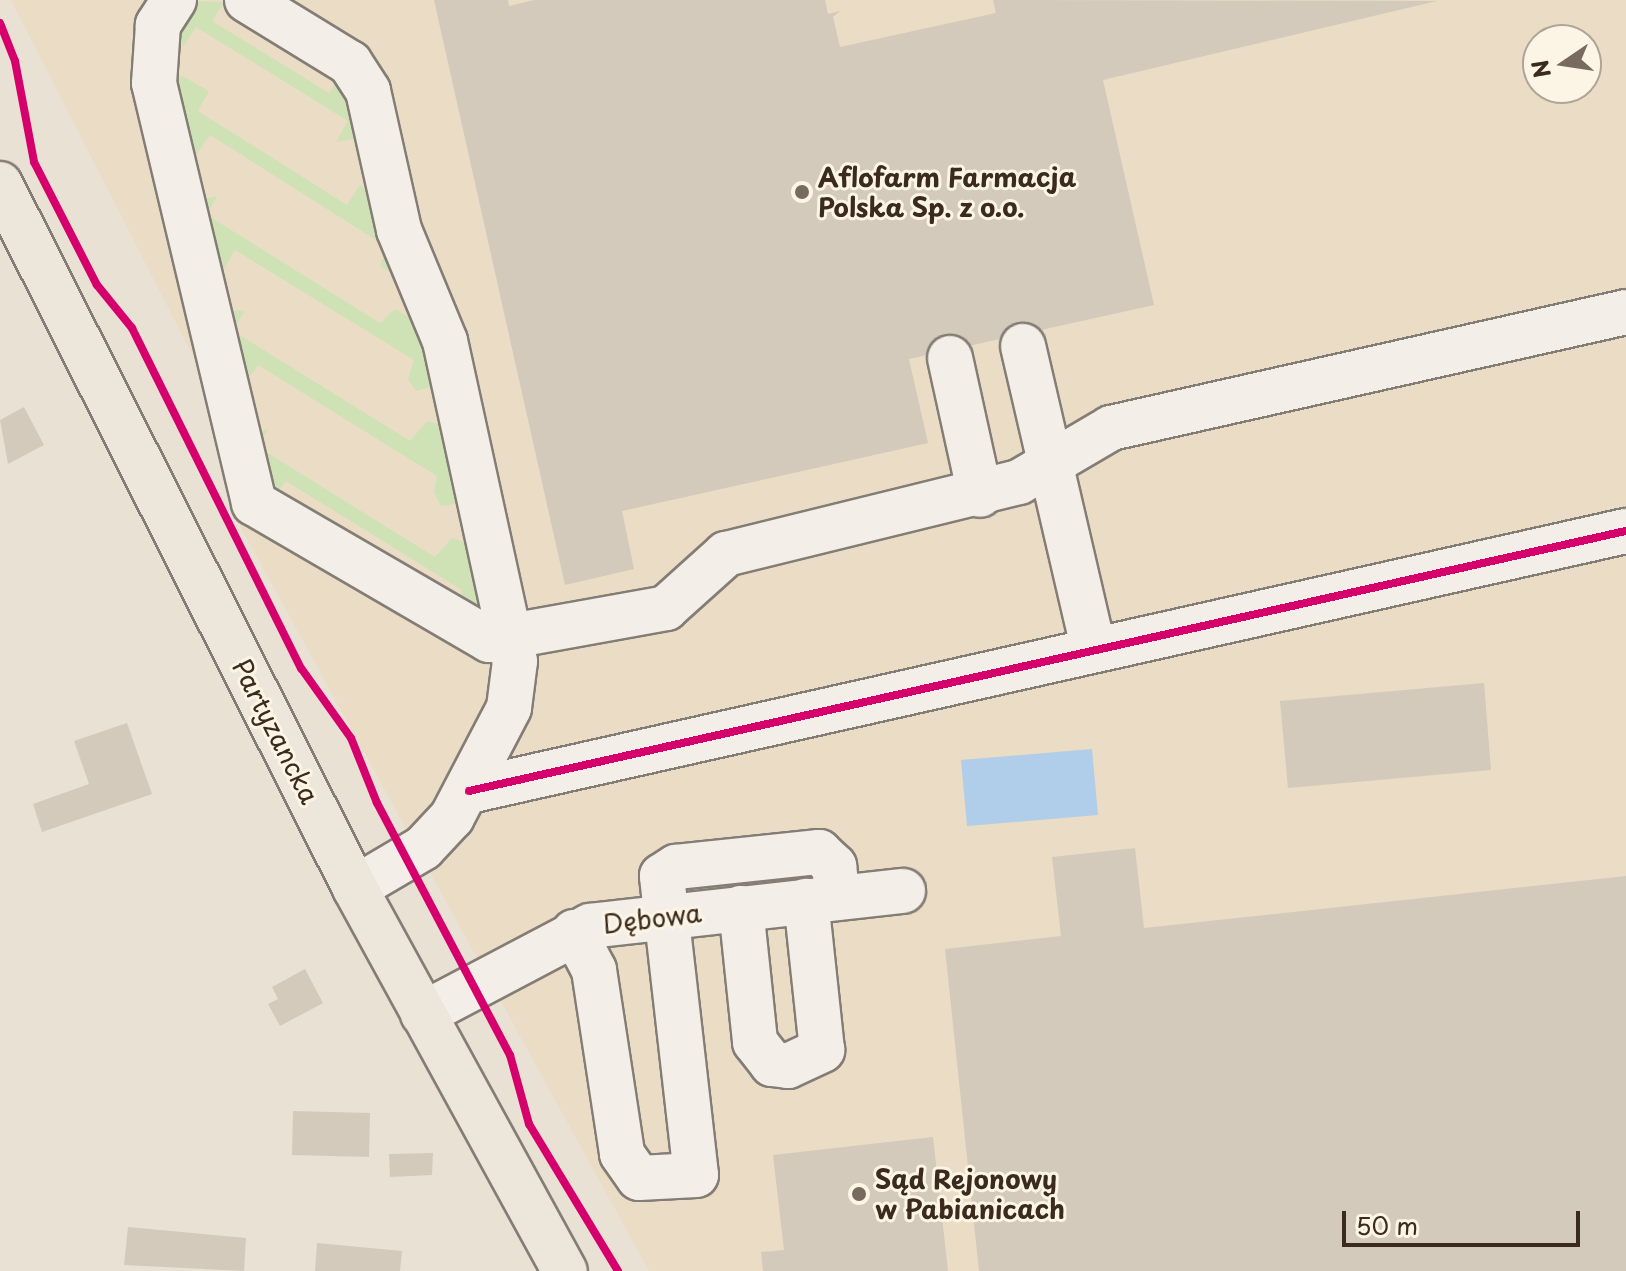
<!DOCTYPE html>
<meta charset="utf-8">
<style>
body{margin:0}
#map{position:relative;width:1626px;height:1271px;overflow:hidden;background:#e9e1d4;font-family:"Playpen Sans",sans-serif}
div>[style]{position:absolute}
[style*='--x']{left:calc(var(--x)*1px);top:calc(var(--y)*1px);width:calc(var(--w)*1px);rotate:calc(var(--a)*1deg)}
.built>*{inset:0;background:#eadcc5}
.green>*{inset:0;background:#cfe2b6}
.water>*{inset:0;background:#b0cde9}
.building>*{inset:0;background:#d3cabb}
.roads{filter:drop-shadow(2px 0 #847d75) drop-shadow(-2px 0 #847d75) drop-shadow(0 2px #847d75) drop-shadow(0 -2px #847d75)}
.minor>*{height:44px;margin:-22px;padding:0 22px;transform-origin:22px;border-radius:22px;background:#f3efe8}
.major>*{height:44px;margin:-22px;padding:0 22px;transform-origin:22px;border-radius:22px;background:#ece6db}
.cycleway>*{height:8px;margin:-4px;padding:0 4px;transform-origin:4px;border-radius:4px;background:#d6006c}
.dots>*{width:22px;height:22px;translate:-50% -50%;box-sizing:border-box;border:4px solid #fcf5e5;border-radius:50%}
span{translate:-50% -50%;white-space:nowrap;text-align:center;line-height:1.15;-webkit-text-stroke:6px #fcf5e5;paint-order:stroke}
.poi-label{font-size:26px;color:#3b2a1e;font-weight:700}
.left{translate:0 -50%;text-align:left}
.street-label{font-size:26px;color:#3b2a1e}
.north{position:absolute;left:1522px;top:24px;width:80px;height:80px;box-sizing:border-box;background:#fcf5e5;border:2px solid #afa495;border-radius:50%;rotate:257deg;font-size:22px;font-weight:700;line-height:32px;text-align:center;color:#3b2a1e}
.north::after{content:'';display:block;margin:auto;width:28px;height:36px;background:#786a5e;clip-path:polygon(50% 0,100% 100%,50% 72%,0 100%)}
.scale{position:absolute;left:1342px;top:1211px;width:238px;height:36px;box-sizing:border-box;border:4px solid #3b2a1e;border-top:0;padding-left:10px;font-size:24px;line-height:28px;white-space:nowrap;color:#3b2a1e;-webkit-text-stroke:6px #fcf5e5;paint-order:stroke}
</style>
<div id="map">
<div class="built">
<div style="clip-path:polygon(evenodd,11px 0,1626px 0,1626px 1271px,649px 1271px,235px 517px,198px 366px,11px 0,1538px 40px,1586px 40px,1586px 88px,1538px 88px,1538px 40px)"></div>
</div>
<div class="green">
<div style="clip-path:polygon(192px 1px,224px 2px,212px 21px,329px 93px,343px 74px,358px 138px,336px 142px,348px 121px,196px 27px,183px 47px,176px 18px)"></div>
<div style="clip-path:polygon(182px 76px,209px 91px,198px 111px,347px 205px,360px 185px,367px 190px,373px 197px,395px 275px,380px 266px,387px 247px,210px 135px,197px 154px,188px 146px,172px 82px)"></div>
<div style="clip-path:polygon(217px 196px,207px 215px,380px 323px,395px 309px,421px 324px,437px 385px,416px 391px,408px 379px,414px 360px,235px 250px,224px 269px,208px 253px,201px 200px)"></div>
<div style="clip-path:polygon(238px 310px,244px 312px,233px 331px,410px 441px,427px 421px,443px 425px,460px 503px,441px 506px,434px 492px,437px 476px,258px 365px,246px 382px,228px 314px)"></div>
<div style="clip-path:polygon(269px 428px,258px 447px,435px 557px,452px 538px,473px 545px,485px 615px,468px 618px,459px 608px,462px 590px,286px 481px,272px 499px,265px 495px,251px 437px)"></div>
</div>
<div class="water">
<div style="clip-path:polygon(1092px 749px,1098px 815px,967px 826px,961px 760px)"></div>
</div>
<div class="building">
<div style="clip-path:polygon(434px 0,508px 0,509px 6px,534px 0,825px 0,828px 14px,840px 11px,833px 17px,840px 47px,996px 13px,993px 0,1437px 1px,1103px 80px,1154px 305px,909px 359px,928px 443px,622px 511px,634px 569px,565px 585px)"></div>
<div style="clip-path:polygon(24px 407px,44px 445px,8px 464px,0 420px)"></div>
<div style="clip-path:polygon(1484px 683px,1491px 770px,1288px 788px,1280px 701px)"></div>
<div style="clip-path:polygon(127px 723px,152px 794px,42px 832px,33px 804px,89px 784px,74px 741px)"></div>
<div style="clip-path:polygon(1135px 848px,1144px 928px,1626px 876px,1626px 1271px,979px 1271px,945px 949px,1061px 936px,1052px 857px)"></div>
<div style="clip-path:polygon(305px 969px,323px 1003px,280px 1026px,268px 1004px,278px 999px,272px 987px)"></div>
<div style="clip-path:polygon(293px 1111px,370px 1113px,369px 1157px,292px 1155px)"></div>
<div style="clip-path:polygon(933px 1137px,948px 1271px,763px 1271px,761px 1252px,784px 1250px,773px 1155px)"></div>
<div style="clip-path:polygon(433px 1153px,432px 1175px,390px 1177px,389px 1154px)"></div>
<div style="clip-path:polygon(128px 1227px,246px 1238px,244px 1271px,124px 1265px)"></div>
<div style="clip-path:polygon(317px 1243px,402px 1251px,400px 1271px,315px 1271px)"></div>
</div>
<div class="roads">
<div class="minor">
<div style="--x:174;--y:0;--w:30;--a:123"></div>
<div style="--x:158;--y:25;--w:58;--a:93.9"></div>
<div style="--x:154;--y:83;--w:432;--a:76.6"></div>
<div style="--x:254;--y:503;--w:272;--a:30.2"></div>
<div style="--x:489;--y:640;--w:180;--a:-10.2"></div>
<div style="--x:666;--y:608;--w:81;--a:-42"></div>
<div style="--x:726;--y:554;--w:302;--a:-13.8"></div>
<div style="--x:1019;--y:482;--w:107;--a:-30.4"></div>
<div style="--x:1111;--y:428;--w:528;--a:-12.69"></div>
<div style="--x:247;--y:0;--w:121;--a:31.5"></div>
<div style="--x:350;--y:63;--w:33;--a:57"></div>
<div style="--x:368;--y:91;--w:142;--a:77.4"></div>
<div style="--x:399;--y:230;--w:120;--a:67.5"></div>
<div style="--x:445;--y:341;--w:328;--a:77.7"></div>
<div style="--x:515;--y:661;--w:47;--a:97.3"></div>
<div style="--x:509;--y:708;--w:123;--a:117.6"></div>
<div style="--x:452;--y:817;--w:42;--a:133.1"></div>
<div style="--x:423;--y:848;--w:79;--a:149.5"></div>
<div style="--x:1023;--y:346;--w:309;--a:76.9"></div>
<div style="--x:950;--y:358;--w:140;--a:77.6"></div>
<div style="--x:469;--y:791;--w:1186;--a:-12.67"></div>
<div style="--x:741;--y:908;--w:135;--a:84"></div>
<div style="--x:755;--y:1042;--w:28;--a:52"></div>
<div style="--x:772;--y:1064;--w:16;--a:7"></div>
<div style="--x:788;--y:1066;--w:38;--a:-25"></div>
<div style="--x:822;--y:1050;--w:150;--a:-96.1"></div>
<div style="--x:574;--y:932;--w:43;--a:62.2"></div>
<div style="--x:594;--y:970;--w:186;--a:81.3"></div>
<div style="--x:622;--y:1154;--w:29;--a:55"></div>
<div style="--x:639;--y:1178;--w:57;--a:-3"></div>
<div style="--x:696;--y:1175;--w:301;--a:-96.5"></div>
<div style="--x:662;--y:876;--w:17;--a:-33"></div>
<div style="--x:676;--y:867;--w:144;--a:-6"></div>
<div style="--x:819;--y:852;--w:21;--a:43"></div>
<div style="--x:834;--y:866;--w:32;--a:83"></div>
<div style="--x:423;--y:1014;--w:189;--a:-27.8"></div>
<div style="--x:590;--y:926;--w:315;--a:-6.4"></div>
</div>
<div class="major">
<div style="--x:0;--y:184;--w:788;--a:63.24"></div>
<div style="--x:355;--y:888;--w:437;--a:61.3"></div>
</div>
</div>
<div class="cycleway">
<div style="--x:0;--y:23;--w:41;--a:68.5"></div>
<div style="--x:15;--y:61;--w:103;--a:79.3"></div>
<div style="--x:34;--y:162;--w:138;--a:62.9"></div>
<div style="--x:97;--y:285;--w:55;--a:50.9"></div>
<div style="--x:132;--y:328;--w:380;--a:63.6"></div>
<div style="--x:301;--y:668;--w:86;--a:54.5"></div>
<div style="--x:351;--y:738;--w:70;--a:68.2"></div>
<div style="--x:377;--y:803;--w:285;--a:62.2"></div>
<div style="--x:510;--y:1055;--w:72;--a:74.6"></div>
<div style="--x:529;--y:1124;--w:172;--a:58.8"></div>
<div style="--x:469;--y:791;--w:1186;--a:-12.67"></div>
</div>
<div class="dots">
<div style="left:802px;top:192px;background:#786a5e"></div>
<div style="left:859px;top:1194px;background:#786a5e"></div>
</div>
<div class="poi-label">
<span class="left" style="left:818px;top:192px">Aflofarm Farmacja<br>Polska Sp. z o.o.</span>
<span class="left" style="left:875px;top:1194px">Sąd Rejonowy<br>w Pabianicach</span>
</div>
<div class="street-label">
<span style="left:276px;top:731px;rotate:63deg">Partyzancka</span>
<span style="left:652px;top:918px;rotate:-7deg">Dębowa</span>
</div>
<div class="north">N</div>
<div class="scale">50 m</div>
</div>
